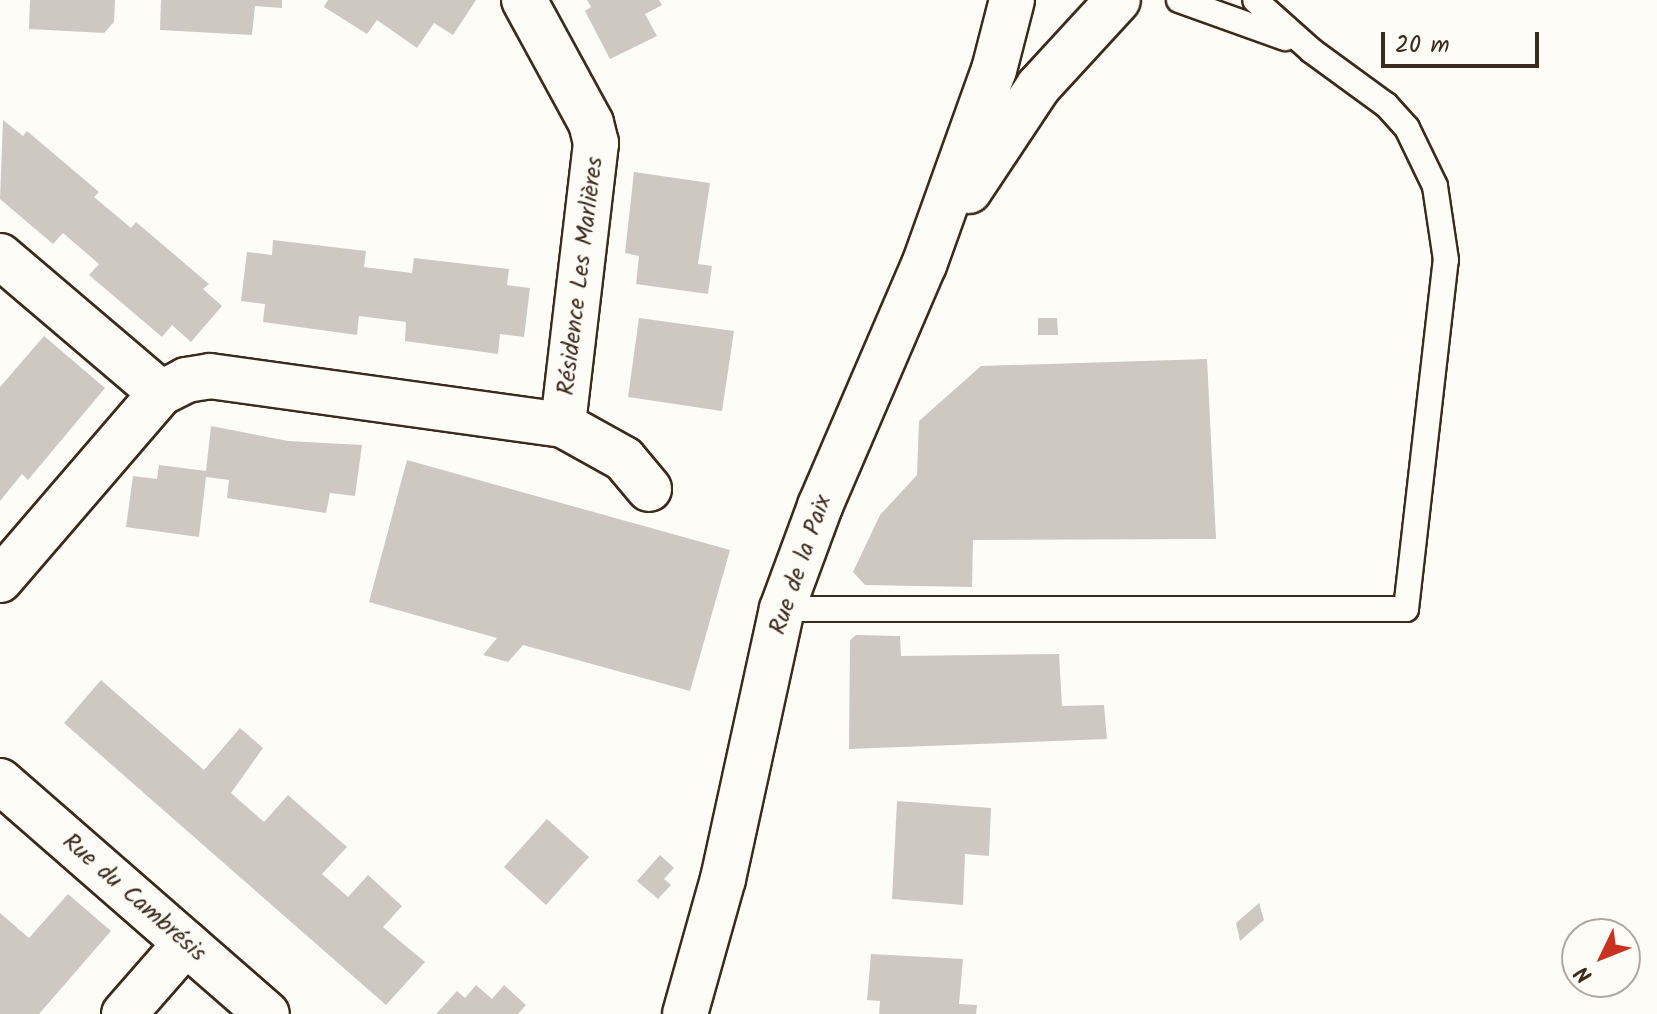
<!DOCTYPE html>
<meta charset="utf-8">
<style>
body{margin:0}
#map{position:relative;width:1657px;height:1014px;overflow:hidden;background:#fdfcf7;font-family:Kalam,sans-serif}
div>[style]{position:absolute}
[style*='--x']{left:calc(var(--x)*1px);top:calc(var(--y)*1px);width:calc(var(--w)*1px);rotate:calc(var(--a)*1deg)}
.building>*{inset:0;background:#cdc8c2}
.roads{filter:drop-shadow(2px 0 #3b2a1e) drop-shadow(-2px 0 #3b2a1e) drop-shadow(0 2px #3b2a1e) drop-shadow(0 -2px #3b2a1e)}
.service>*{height:24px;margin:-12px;padding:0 12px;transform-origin:12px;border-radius:12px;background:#fdfcf7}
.minor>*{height:44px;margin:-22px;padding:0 22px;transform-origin:22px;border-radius:22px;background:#fdfcf7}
.secondary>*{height:44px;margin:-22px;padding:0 22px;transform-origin:22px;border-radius:22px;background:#fdfcf7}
span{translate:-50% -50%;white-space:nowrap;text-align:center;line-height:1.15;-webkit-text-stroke:6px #fdfcf7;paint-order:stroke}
.street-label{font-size:24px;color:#3b2a1e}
.north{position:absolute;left:1561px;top:918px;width:80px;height:80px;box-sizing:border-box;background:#fdfcf7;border:2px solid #afa8a0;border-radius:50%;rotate:227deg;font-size:22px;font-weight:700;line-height:32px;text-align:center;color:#3b2a1e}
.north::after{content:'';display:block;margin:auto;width:28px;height:36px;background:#c8321e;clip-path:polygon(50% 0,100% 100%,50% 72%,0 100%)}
.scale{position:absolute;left:1381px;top:32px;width:158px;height:36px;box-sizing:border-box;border:4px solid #3b2a1e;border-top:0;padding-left:10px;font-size:24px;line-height:28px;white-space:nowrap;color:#3b2a1e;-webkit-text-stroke:6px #fdfcf7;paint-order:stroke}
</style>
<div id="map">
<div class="building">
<div style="clip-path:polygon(30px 0,115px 0,114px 22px,104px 33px,29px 29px)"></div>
<div style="clip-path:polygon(161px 0,282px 0,282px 8px,255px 6px,252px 35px,160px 30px)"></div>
<div style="clip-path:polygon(328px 0,476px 0,453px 35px,434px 23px,417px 48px,377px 20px,367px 34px,324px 7px)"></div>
<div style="clip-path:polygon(587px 0,659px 0,662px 5px,645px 14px,657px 36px,610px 59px,585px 11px,591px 7px)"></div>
<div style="clip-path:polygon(3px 120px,23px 136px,27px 131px,99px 192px,94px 197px,131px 228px,136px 222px,209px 284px,203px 289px,222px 306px,191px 342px,172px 325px,162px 337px,89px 275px,99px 264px,63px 233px,53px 244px,0 199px)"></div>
<div style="clip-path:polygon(634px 172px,710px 183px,698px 264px,712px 266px,708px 294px,636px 284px,639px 256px,625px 253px)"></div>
<div style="clip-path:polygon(273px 240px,366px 251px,364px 267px,412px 273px,414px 258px,509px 269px,507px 285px,530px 288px,524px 337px,500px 334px,498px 354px,405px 341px,406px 322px,359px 316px,357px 335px,263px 322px,265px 304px,241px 301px,247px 252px,272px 255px)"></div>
<div style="clip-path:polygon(639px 318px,734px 331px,722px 411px,628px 397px)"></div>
<div style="clip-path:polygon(1038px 318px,1057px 318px,1058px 335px,1038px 335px)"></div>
<div style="clip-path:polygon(44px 336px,105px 388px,28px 480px,22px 474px,0 501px,0 387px)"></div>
<div style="clip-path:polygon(1207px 359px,1216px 539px,973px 540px,972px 587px,865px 585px,853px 572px,880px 515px,917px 475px,919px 421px,981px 366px)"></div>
<div style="clip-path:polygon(211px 426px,288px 441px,362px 445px,355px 496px,330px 493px,326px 513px,227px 498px,229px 480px,206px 477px,199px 537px,126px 527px,133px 476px,157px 479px,159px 465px,206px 471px)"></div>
<div style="clip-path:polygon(407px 460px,730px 550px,690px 691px,523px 645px,508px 662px,483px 655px,497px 638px,369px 602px)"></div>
<div style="clip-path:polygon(856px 635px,900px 636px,901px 656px,1059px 654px,1062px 706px,1104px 705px,1107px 739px,849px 749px,850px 640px)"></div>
<div style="clip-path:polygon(101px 680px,204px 770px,240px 728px,263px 748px,231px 793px,264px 822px,288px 795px,347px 847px,322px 874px,348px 897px,368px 875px,402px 906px,383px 927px,425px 962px,386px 1005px,64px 723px)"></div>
<div style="clip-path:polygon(897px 801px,991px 808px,989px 856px,965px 854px,963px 905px,892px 899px)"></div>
<div style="clip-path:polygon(547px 819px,589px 857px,546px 905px,504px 867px)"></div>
<div style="clip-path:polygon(660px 855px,674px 868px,664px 879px,671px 885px,658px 899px,637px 881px)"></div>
<div style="clip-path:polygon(68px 894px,111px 931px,39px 1014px,0 1014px,0 913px,29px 938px)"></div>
<div style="clip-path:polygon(1259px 903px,1264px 920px,1240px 941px,1236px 923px)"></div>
<div style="clip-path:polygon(871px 954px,963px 959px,959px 1004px,977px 1005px,976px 1014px,879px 1014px,880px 1001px,867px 1000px)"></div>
<div style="clip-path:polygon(476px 985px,492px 999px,504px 985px,526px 1005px,518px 1014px,436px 1014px,457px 991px,465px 998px)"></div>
</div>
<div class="roads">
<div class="service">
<div style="--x:1179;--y:0;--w:113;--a:19.7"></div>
<div style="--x:782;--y:609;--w:624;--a:0"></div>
<div style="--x:1406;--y:609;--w:351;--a:-83.5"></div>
<div style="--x:1446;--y:260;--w:75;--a:-98.5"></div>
<div style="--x:1435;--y:186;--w:64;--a:-115.8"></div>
<div style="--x:1407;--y:128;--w:31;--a:-132"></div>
<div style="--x:1386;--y:105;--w:92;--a:-143.9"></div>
<div style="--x:1312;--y:51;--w:76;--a:-138.2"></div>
</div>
<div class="minor">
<div style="--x:524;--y:0;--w:140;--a:61.4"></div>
<div style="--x:591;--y:123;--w:21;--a:76"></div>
<div style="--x:596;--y:143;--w:284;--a:96.7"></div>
<div style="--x:0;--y:256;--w:211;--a:40.4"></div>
<div style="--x:0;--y:580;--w:247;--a:-49.3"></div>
<div style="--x:161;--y:393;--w:28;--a:-27"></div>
<div style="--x:186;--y:380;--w:24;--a:-9"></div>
<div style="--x:210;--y:376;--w:356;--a:7.9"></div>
<div style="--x:563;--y:425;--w:70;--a:29.1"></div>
<div style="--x:624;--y:459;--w:39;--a:50"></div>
<div style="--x:0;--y:781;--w:354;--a:41.1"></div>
<div style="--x:124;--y:1014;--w:94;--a:-48.9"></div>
</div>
<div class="secondary">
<div style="--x:969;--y:191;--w:125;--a:-56.4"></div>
<div style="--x:1038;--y:87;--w:118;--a:-47.4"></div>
<div style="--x:685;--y:1014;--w:140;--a:-74.3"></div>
<div style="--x:723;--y:879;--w:276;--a:-77.7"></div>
<div style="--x:782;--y:609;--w:110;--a:-69.7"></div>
<div style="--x:820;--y:506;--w:262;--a:-66.7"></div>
<div style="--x:924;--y:265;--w:207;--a:-70.3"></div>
<div style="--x:994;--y:70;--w:72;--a:-75.6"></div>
</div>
</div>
<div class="street-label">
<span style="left:581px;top:276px;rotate:-83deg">Résidence Les Marlières</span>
<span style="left:801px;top:565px;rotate:-71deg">Rue de la Paix</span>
<span style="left:134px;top:898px;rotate:41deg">Rue du Cambrésis</span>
</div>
<div class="north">N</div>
<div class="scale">20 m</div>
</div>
